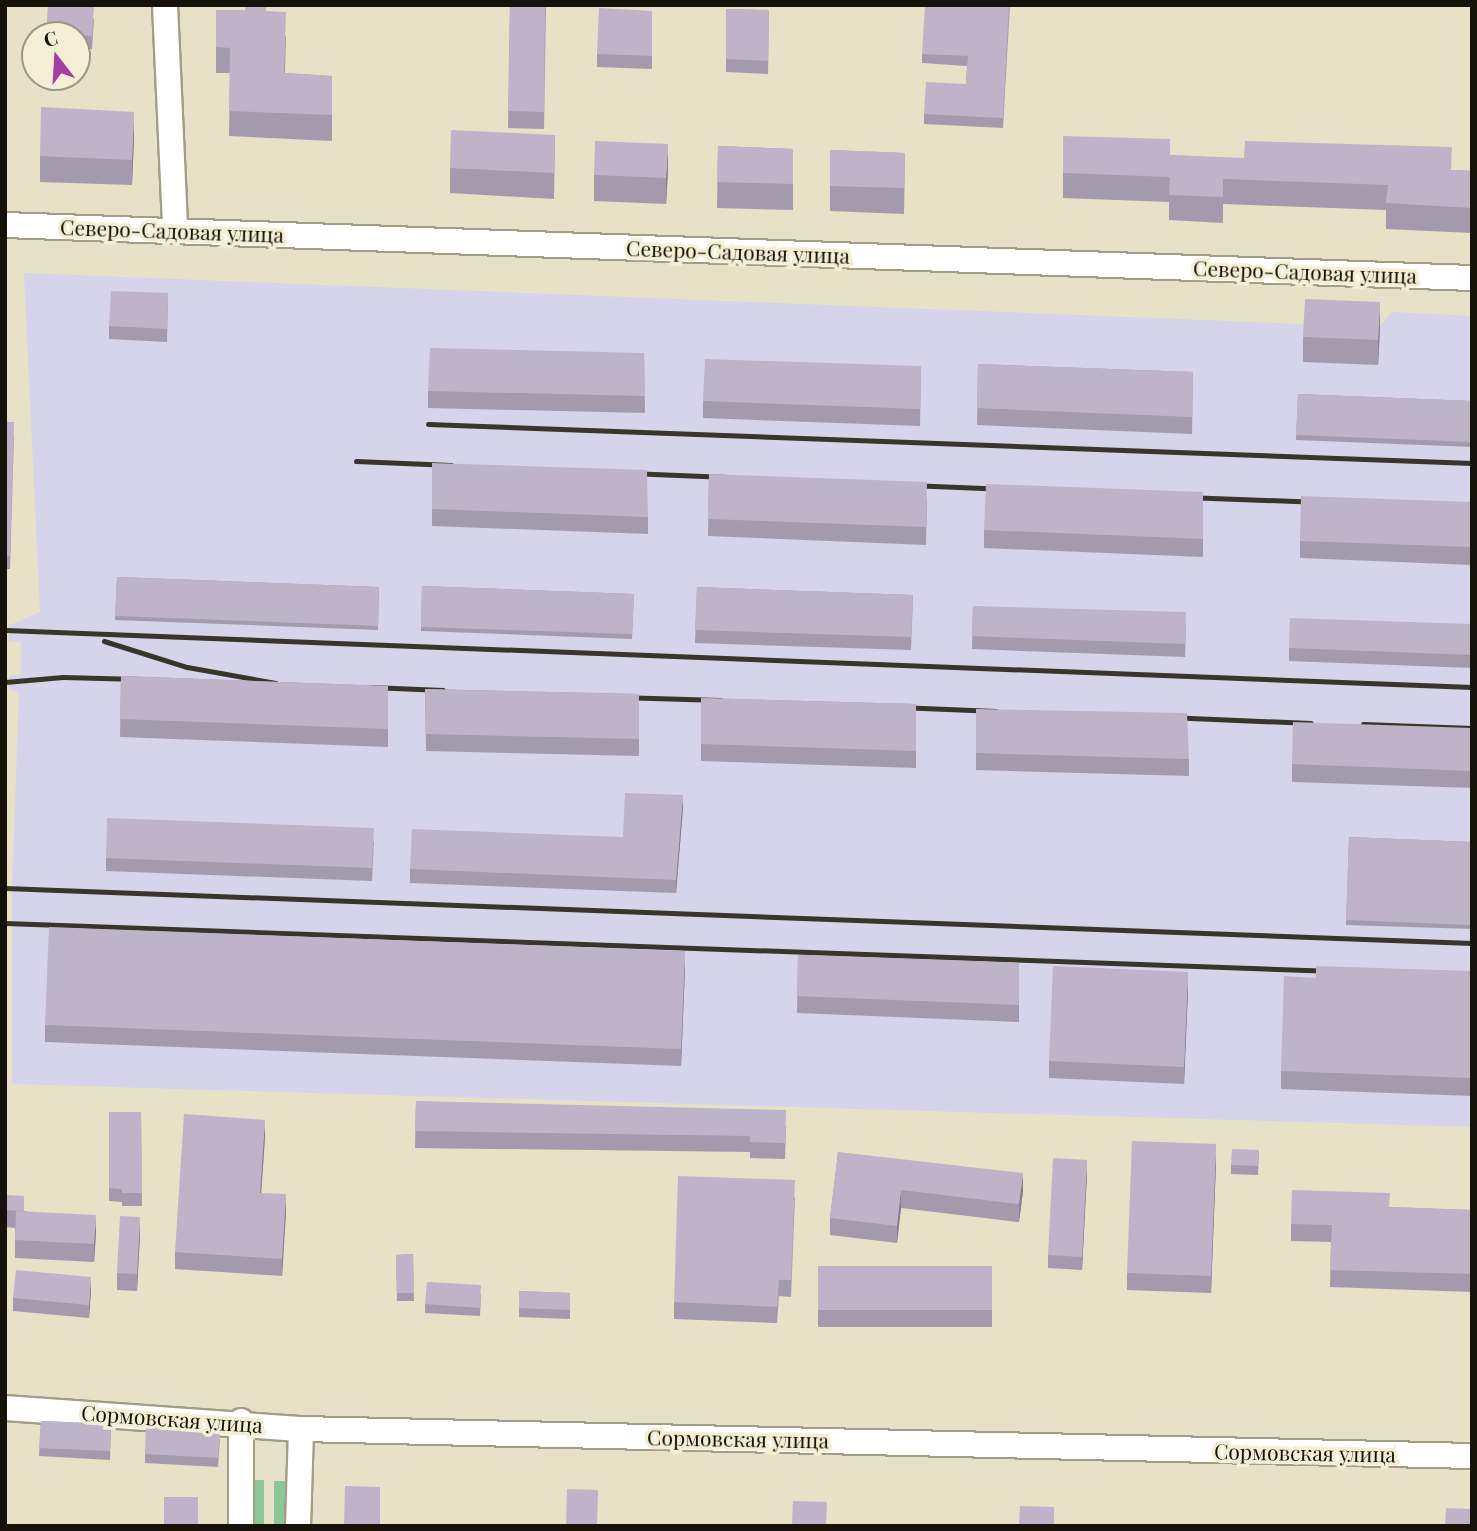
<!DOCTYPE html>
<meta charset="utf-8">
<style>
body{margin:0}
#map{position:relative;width:1477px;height:1531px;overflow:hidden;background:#e7e1c7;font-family:"Playfair Display",serif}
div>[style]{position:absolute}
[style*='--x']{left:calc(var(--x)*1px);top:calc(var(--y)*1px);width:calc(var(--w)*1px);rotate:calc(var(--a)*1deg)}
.industrial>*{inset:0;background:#d6d4ea}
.green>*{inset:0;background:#8bc895}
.roads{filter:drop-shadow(2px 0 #a29d84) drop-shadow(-2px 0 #a29d84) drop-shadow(0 2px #a29d84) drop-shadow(0 -2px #a29d84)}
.minor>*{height:24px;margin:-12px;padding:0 12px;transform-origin:12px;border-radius:12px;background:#fff}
.rail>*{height:5px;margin:-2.5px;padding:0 2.5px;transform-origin:2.5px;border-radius:2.5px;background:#383529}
.wall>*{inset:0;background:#a49aae}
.shaded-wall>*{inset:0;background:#867d8d}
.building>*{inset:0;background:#bfb3ca}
span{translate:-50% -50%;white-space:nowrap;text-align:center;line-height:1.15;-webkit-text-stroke:7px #f4eed4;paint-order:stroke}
.street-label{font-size:21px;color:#141209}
.frame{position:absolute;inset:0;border:7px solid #141209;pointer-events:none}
.north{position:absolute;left:21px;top:21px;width:70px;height:70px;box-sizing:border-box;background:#f4eed4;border:2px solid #9a9683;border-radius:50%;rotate:343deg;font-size:19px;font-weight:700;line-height:28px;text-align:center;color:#141209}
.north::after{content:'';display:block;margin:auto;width:24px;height:32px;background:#a43ea2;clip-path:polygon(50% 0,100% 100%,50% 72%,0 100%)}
</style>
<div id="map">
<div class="industrial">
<div style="clip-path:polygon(24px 273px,1379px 327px,1392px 312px,1472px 316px,1472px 1127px,12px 1084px,12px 888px,19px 692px,9px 689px,9px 676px,21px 674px,21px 642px,9px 641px,8px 626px,40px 612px)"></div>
</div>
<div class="green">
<div style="clip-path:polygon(250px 1480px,264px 1480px,264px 1526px,250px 1526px)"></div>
<div style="clip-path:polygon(274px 1481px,288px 1481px,288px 1526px,274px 1526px)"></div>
</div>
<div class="roads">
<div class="minor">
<div style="--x:165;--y:5;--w:224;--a:87.4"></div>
<div style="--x:5;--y:225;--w:1468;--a:2.07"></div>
<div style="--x:5;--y:1408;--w:297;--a:4.1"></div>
<div style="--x:301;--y:1429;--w:1171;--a:1.32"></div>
<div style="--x:241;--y:1526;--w:105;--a:-90"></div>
<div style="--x:298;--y:1526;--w:97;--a:-88.2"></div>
</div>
</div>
<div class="rail">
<div style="--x:428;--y:424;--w:1045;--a:2.14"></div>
<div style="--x:356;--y:461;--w:95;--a:2.4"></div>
<div style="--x:629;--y:473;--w:98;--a:2.3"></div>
<div style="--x:909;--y:485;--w:98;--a:2.3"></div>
<div style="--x:1185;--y:497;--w:136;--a:2.1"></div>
<div style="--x:5;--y:630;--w:1468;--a:2.23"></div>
<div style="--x:104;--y:641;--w:87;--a:17.4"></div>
<div style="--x:187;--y:667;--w:90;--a:10.2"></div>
<div style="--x:5;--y:682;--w:58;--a:-4.9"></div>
<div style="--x:63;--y:677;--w:76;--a:1.5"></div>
<div style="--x:370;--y:687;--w:73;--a:2.4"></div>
<div style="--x:618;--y:697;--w:102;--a:1.7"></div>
<div style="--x:898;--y:707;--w:98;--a:2.3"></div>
<div style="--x:1167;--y:717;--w:144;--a:2.4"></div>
<div style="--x:1363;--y:724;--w:109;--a:2.1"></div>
<div style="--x:5;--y:888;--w:1468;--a:2.15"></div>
<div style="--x:5;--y:923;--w:1330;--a:2.07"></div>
</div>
<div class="wall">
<div style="clip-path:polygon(48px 5px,94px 19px,92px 49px,77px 49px,77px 35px,47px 35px)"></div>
<div style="clip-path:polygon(510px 5px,546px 5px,544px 129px,508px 128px)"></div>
<div style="clip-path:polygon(1010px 5px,1003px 128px,924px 124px,924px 114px,966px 84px,967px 66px,922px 63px,922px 54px)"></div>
<div style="clip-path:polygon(1268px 5px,1285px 5px,1285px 7px)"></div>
<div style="clip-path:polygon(726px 9px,769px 10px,768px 74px,726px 72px)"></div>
<div style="clip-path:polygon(216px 10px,267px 11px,286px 37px,285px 73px,332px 76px,332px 141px,229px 136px,230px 73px,216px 73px)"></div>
<div style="clip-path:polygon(652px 11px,652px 69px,597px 67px,597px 54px)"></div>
<div style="clip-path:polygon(555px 135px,554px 199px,450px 193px,450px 168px)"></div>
<div style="clip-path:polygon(1063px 136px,1170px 155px,1472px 171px,1472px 233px,1386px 229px,1386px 210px,1223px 204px,1223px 223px,1169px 220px,1169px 202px,1063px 198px)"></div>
<div style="clip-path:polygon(134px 138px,132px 185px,40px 182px,40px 156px)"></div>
<div style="clip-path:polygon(718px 146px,793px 149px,793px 210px,717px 208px)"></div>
<div style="clip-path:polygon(830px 150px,905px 153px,904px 214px,830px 211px)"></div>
<div style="clip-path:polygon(668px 170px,666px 204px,594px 201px,594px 175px)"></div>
<div style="clip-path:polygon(168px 293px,167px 342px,109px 339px,109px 326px)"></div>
<div style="clip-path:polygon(1380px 327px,1378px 365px,1303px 362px,1303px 337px)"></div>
<div style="clip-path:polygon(644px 353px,645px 413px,428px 408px,428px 391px)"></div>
<div style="clip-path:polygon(978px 364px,1193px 372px,1192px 434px,977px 425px)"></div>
<div style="clip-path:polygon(921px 366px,920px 426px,703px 418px,703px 401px)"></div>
<div style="clip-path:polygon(1298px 394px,1472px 401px,1472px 447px,1296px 440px)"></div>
<div style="clip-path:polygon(5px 422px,14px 435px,10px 569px,5px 569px)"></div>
<div style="clip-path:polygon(432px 463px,648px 517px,648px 534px,432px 526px)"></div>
<div style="clip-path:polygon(709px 474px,927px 500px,926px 545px,708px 536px)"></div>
<div style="clip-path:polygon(1203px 492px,1203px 557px,984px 548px,984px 530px)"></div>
<div style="clip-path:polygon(1472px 502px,1472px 565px,1300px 558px,1300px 541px)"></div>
<div style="clip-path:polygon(117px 577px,379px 587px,378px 630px,115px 620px)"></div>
<div style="clip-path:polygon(422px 586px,634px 594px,632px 639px,421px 631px)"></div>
<div style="clip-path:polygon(697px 587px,913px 595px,911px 650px,695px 643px)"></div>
<div style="clip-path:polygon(973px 606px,1186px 625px,1185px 657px,972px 649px)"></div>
<div style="clip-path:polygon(1472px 624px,1472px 668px,1289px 661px,1289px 648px)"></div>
<div style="clip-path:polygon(121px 676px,388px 686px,388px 747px,120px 737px)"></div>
<div style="clip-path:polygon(425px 689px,639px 694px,639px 756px,426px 751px)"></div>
<div style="clip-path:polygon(701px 698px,916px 704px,916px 768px,701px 761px)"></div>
<div style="clip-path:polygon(976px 709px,1189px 759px,1189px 776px,976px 770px)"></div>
<div style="clip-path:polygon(1472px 728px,1472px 788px,1292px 782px,1292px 764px)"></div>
<div style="clip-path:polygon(683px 808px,676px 893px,410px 883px,410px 869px,623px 837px)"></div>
<div style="clip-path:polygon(1349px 837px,1472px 842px,1472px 929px,1346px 925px)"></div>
<div style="clip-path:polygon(374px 841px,372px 881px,106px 871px,106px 858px)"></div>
<div style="clip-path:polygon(798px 955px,1019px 963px,1019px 1022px,797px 1013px)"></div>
<div style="clip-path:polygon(685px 968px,681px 1066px,45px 1042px,45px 1025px)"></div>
<div style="clip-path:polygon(1472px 971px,1472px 1096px,1281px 1089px,1281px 1071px,1316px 978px)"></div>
<div style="clip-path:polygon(1188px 990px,1184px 1084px,1049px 1078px,1049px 1061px)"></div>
<div style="clip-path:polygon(416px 1101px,786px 1126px,785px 1159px,750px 1158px,750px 1152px,415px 1148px)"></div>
<div style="clip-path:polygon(109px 1112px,141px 1112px,142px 1206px,122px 1206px,122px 1202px,109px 1201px)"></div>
<div style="clip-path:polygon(265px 1137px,261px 1193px,286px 1212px,282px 1276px,175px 1269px,175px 1252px)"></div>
<div style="clip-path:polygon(1259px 1150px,1258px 1175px,1231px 1174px,1231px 1165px)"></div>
<div style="clip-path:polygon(838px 1152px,1023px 1191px,1019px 1222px,901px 1208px,897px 1243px,830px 1235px,830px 1218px)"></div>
<div style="clip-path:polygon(1216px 1162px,1211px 1293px,1127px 1290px,1127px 1273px)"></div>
<div style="clip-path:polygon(1087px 1173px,1082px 1270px,1048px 1268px,1048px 1255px)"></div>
<div style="clip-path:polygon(5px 1195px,24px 1211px,96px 1232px,94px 1262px,15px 1258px,15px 1228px,5px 1227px)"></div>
<div style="clip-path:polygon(795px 1197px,791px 1297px,779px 1296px,777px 1323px,674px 1319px,674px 1302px)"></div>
<div style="clip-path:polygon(1390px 1207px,1472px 1210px,1472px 1292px,1330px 1287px,1331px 1242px,1291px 1241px,1291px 1224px)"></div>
<div style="clip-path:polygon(140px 1234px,137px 1291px,117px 1290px,117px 1273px)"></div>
<div style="clip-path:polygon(413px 1254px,414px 1301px,397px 1301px,396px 1255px)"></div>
<div style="clip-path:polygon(818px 1266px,992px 1266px,992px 1327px,818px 1327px)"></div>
<div style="clip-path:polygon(91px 1290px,89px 1318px,13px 1311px,13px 1298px)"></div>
<div style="clip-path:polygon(519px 1291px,570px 1293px,570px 1319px,519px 1317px)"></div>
<div style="clip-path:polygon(481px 1294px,480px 1316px,425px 1313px,425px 1304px)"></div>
<div style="clip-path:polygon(41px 1421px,111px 1424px,110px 1460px,39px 1456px)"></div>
<div style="clip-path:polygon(220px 1439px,218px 1467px,145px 1463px,145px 1454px)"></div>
</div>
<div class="shaded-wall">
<div style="clip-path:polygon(134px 112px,134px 138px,132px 185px,132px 160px)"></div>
<div style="clip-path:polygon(668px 144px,668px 170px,666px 204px,666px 178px)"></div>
<div style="clip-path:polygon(1380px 302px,1380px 327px,1378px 365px,1378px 340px)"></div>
<div style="clip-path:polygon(683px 795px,683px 808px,676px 893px,676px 880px)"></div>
<div style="clip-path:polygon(685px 951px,685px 968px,681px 1066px,681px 1049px)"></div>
<div style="clip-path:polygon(1188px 972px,1188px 990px,1184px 1084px,1184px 1067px)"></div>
<div style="clip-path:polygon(265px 1120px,265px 1137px,260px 1210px,260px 1193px)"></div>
<div style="clip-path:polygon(1216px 1144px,1216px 1162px,1211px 1293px,1211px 1276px)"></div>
<div style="clip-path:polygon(1087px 1160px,1087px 1173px,1082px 1270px,1082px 1257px)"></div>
<div style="clip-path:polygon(1023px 1173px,1023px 1191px,1019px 1222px,1019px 1204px)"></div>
<div style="clip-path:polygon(901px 1190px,901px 1208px,897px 1243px,897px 1226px)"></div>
<div style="clip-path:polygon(286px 1194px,286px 1212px,282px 1276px,282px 1259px)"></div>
<div style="clip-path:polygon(96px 1215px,96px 1232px,94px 1262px,94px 1244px)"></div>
<div style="clip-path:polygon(140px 1217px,140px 1234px,137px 1291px,137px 1274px)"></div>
<div style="clip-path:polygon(91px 1277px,91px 1290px,89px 1318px,89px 1305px)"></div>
</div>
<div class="building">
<div style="clip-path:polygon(48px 5px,94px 6px,92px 36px,47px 34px)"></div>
<div style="clip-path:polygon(245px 5px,266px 5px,266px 11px,286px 12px,284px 73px,332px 76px,332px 115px,229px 111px,230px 48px,216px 47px,216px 10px,245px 11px)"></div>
<div style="clip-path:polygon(510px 5px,545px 5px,544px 112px,508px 111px)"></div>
<div style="clip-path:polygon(925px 5px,1009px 5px,1003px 118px,924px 114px,926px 82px,966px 84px,968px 56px,922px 54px)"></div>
<div style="clip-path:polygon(599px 8px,652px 11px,652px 56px,597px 54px)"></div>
<div style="clip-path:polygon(726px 9px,769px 10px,768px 61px,726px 59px)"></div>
<div style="clip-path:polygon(41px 107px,134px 112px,132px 160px,40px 156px)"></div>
<div style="clip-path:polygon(451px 130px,555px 135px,554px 173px,450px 168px)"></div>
<div style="clip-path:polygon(1063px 136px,1170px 139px,1170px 155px,1244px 158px,1245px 141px,1452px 147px,1451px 170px,1472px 171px,1472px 208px,1386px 203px,1388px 185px,1223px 179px,1223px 197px,1169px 195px,1170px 177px,1063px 173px)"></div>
<div style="clip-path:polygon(595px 141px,668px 144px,666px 178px,594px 175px)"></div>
<div style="clip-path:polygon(718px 146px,793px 149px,793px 184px,717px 182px)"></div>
<div style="clip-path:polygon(830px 150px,905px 153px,904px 188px,830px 186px)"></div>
<div style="clip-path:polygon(111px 291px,168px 293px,167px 329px,109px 326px)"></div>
<div style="clip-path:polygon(1305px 299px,1380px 302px,1378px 340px,1303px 337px)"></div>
<div style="clip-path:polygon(430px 348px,644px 353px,645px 396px,428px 391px)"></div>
<div style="clip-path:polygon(705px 359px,921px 366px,920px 409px,703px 401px)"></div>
<div style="clip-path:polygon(978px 364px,1193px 372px,1192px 417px,977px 408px)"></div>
<div style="clip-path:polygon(1298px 394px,1472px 401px,1472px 442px,1296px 435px)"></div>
<div style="clip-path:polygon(5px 422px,14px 422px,10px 556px,5px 556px)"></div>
<div style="clip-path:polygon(432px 463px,647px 470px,648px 517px,432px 509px)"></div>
<div style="clip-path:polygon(709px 474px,927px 482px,926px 527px,708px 519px)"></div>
<div style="clip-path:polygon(986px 484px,1203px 492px,1203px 539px,984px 530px)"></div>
<div style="clip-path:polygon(1301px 496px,1472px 502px,1472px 547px,1300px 541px)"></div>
<div style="clip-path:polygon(117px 577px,379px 587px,378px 626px,115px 616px)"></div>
<div style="clip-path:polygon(422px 586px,634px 594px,632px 634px,421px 627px)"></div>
<div style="clip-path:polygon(697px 587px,913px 595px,911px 637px,695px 630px)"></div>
<div style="clip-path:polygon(973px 606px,1186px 612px,1185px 644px,972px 636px)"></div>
<div style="clip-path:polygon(1290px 618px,1472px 624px,1472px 655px,1289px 648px)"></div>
<div style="clip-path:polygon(121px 676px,388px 686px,388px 729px,120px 719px)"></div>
<div style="clip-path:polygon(5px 686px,6px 686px,5px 752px)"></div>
<div style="clip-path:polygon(425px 689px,639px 694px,639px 739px,426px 734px)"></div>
<div style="clip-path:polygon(701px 698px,916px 704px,916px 751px,701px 744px)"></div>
<div style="clip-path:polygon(976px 709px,1187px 713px,1189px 759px,976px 753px)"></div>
<div style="clip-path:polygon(1293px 722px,1472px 728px,1472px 771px,1292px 764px)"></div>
<div style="clip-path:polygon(625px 793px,683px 795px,676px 880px,410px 869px,412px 829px,623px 837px)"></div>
<div style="clip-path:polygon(107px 818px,374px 828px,372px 868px,106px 858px)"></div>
<div style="clip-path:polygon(1349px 837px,1472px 842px,1472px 925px,1346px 920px)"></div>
<div style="clip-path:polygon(49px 927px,685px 951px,681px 1049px,45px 1025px)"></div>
<div style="clip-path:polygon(798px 955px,1019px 963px,1019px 1005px,797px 996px)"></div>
<div style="clip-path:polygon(1053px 966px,1188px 972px,1184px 1067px,1049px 1061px)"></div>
<div style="clip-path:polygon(1316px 966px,1472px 971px,1472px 1078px,1281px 1071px,1284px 976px,1316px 978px)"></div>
<div style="clip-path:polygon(416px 1101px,786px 1110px,785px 1143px,750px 1142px,750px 1136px,415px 1131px)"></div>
<div style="clip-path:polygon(109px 1112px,141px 1112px,142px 1193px,122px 1193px,122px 1189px,109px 1188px)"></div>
<div style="clip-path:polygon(184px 1114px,265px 1120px,260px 1193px,286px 1194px,282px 1259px,175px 1252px)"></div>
<div style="clip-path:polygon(1132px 1141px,1216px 1144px,1211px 1276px,1127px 1273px)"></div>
<div style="clip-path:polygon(1232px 1149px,1259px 1150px,1258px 1166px,1231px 1165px)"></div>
<div style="clip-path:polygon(838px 1152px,1023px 1173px,1019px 1204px,901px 1190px,897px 1226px,830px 1218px)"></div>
<div style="clip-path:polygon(1053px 1158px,1087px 1160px,1082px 1257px,1048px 1255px)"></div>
<div style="clip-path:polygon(678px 1176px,795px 1180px,791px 1280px,779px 1280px,777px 1307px,674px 1302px)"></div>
<div style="clip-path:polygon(1292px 1190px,1390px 1193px,1389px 1207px,1472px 1210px,1472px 1274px,1330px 1270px,1332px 1225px,1291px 1224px)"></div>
<div style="clip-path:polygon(5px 1195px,24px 1196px,24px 1211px,5px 1210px)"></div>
<div style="clip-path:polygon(16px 1211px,96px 1215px,94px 1244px,15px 1240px)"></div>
<div style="clip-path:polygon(120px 1216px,140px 1217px,137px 1274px,117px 1273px)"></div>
<div style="clip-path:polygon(413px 1254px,414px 1293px,397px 1293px,396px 1255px)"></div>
<div style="clip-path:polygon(818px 1266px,992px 1266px,992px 1310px,818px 1310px)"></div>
<div style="clip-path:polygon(16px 1270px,91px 1277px,89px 1305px,13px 1298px)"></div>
<div style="clip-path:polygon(427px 1282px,481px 1285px,480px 1308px,425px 1304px)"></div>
<div style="clip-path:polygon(519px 1291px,570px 1293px,570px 1310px,519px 1308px)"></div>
<div style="clip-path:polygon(41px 1421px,111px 1424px,110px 1451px,39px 1448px)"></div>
<div style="clip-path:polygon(146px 1425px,220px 1430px,218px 1458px,145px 1454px)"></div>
<div style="clip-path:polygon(345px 1486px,380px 1487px,380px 1526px,344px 1526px)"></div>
<div style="clip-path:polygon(567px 1489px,598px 1490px,597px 1526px,566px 1526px)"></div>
<div style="clip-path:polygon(164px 1497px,198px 1497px,198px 1526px,164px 1526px)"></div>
<div style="clip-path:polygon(793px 1501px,827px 1502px,826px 1526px,792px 1526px)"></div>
<div style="clip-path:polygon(1020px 1506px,1054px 1507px,1054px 1526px,1019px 1526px)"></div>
<div style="clip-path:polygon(1446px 1508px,1472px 1509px,1472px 1526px,1445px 1526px)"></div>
</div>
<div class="street-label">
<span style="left:172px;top:230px;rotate:2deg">Северо-Садовая улица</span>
<span style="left:738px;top:251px;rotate:2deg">Северо-Садовая улица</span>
<span style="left:1305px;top:271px;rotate:2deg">Северо-Садовая улица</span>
<span style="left:172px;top:1418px;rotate:4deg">Сормовская улица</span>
<span style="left:738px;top:1438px;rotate:1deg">Сормовская улица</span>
<span style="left:1305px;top:1452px;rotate:1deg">Сормовская улица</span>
</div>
<div class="frame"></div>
<div class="north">С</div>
</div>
